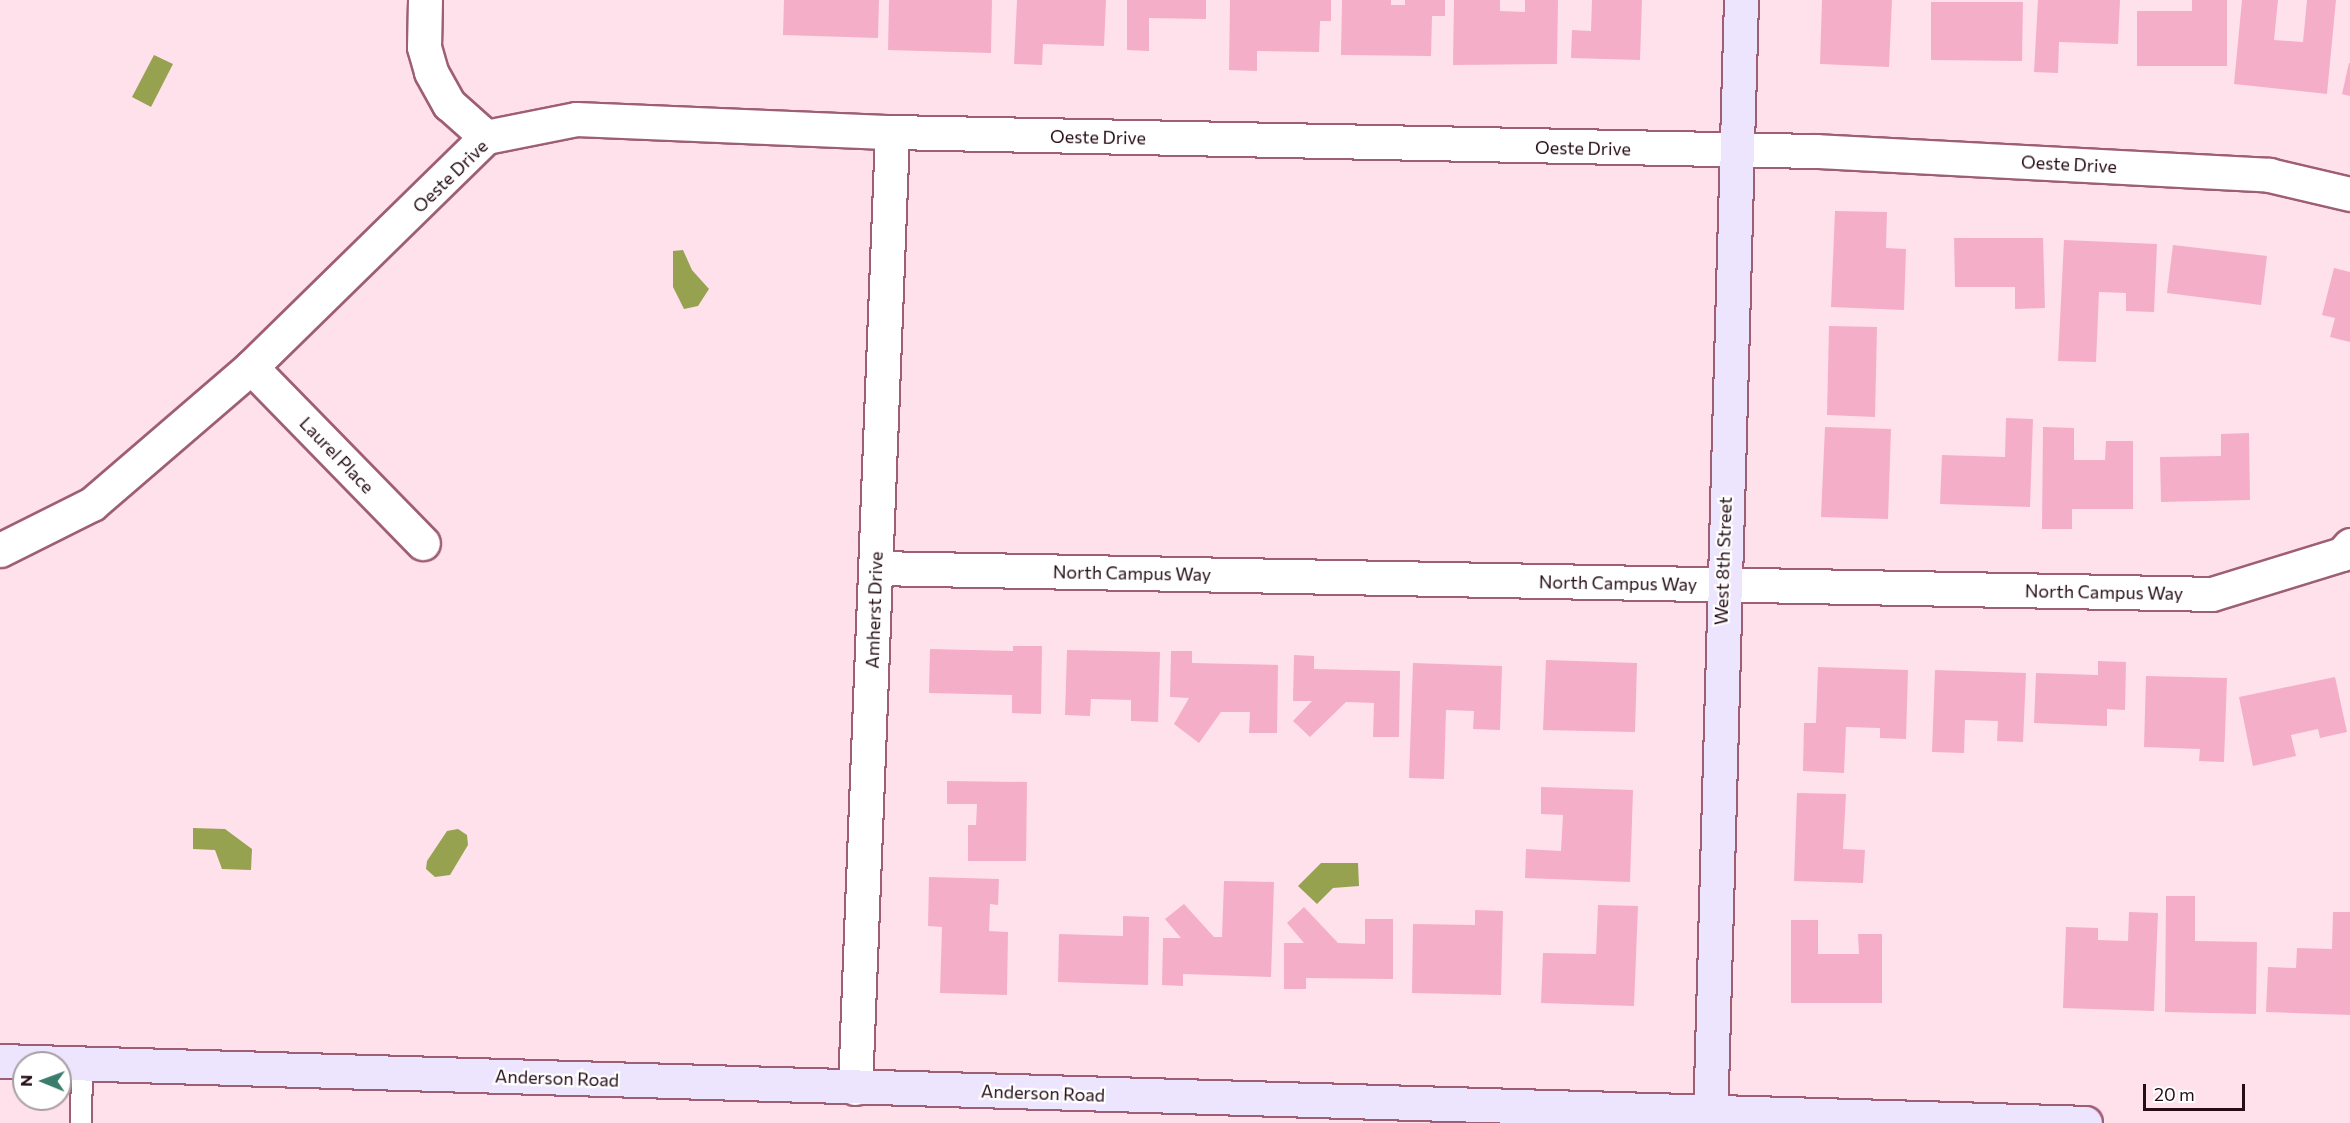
<!DOCTYPE html>
<style>
body{margin:0}
#map{position:relative;width:2350px;height:1123px;overflow:hidden;background:#ffe1eb;font-family:Commissioner,sans-serif}
div>[style]{position:absolute}
[style*='--x']{left:calc(var(--x)*1px);top:calc(var(--y)*1px);width:calc(var(--w)*1px);rotate:calc(var(--a)*1deg)}
.water>*{inset:0;background:#96a250}
.building>*{inset:0;background:#f5aec8}
.roads{filter:drop-shadow(2px 0 #9e5e76) drop-shadow(-2px 0 #9e5e76) drop-shadow(0 2px #9e5e76) drop-shadow(0 -2px #9e5e76)}
.lane>*{height:20px;margin:-10px;padding:0 10px;transform-origin:10px;border-radius:10px;background:#fff}
.street>*{height:33px;margin:-16.5px;padding:0 16.5px;transform-origin:16.5px;border-radius:16.5px;background:#fff}
.secondary>*{height:33px;margin:-16.5px;padding:0 16.5px;transform-origin:16.5px;border-radius:16.5px;background:#ece5fd}
span{translate:-50% -50%;white-space:nowrap;text-align:center;line-height:1.15;-webkit-text-stroke:4.5px #fff;paint-order:stroke}
.street-label{font-size:18px;color:#250c17}
.north{position:absolute;left:12px;top:1051px;width:60px;height:60px;box-sizing:border-box;background:#fff;border:2px solid #a89ea2;border-radius:50%;rotate:271deg;font-size:16px;font-weight:700;line-height:24px;text-align:center;color:#250c17}
.north::after{content:'';display:block;margin:auto;width:21px;height:27px;background:#3b7c6d;clip-path:polygon(50% 0,100% 100%,50% 72%,0 100%)}
.scale{position:absolute;left:2143px;top:1084px;width:102px;height:27px;box-sizing:border-box;border:3px solid #250c17;border-top:0;padding-left:8px;font-size:18px;line-height:21px;white-space:nowrap;color:#250c17;-webkit-text-stroke:4px #fff;paint-order:stroke}
</style>
<div id="map">
<div class="water">
<div style="clip-path:polygon(154px 55px,173px 64px,151px 107px,132px 97px)"></div>
<div style="clip-path:polygon(683px 250px,692px 270px,709px 289px,698px 306px,684px 309px,673px 287px,673px 251px)"></div>
<div style="clip-path:polygon(193px 828px,225px 829px,252px 849px,251px 870px,222px 869px,215px 850px,193px 849px)"></div>
<div style="clip-path:polygon(458px 829px,467px 835px,468px 845px,450px 875px,435px 877px,426px 869px,427px 861px,447px 831px)"></div>
<div style="clip-path:polygon(1321px 863px,1358px 863px,1359px 886px,1333px 888px,1317px 904px,1298px 886px)"></div>
</div>
<div class="building">
<div style="clip-path:polygon(784px 0,879px 0,878px 38px,783px 35px)"></div>
<div style="clip-path:polygon(889px 0,992px 0,991px 53px,888px 50px)"></div>
<div style="clip-path:polygon(1017px 0,1106px 0,1104px 46px,1043px 44px,1042px 65px,1014px 64px)"></div>
<div style="clip-path:polygon(1127px 0,1206px 0,1206px 19px,1149px 18px,1149px 51px,1127px 50px)"></div>
<div style="clip-path:polygon(1230px 0,1331px 0,1331px 21px,1320px 21px,1319px 52px,1257px 51px,1257px 71px,1229px 70px)"></div>
<div style="clip-path:polygon(1342px 0,1391px 0,1391px 5px,1405px 5px,1405px 0,1445px 0,1445px 16px,1432px 16px,1431px 56px,1341px 55px)"></div>
<div style="clip-path:polygon(1454px 0,1500px 0,1500px 11px,1525px 12px,1525px 0,1558px 0,1557px 64px,1453px 65px)"></div>
<div style="clip-path:polygon(1592px 0,1642px 0,1640px 60px,1571px 58px,1572px 30px,1591px 31px)"></div>
<div style="clip-path:polygon(1822px 0,1892px 0,1889px 67px,1820px 64px)"></div>
<div style="clip-path:polygon(2038px 0,2120px 0,2118px 44px,2059px 42px,2058px 73px,2034px 72px)"></div>
<div style="clip-path:polygon(2192px 0,2227px 0,2227px 66px,2137px 66px,2137px 11px,2192px 11px)"></div>
<div style="clip-path:polygon(2242px 0,2278px 0,2274px 40px,2303px 42px,2307px 0,2336px 0,2327px 94px,2234px 84px)"></div>
<div style="clip-path:polygon(1931px 2px,2023px 2px,2022px 61px,1931px 60px)"></div>
<div style="clip-path:polygon(2349px 63px,2350px 63px,2350px 96px,2342px 94px)"></div>
<div style="clip-path:polygon(1835px 211px,1887px 212px,1886px 248px,1906px 249px,1904px 310px,1831px 307px)"></div>
<div style="clip-path:polygon(1954px 238px,2043px 238px,2045px 308px,2015px 309px,2015px 287px,1955px 287px)"></div>
<div style="clip-path:polygon(2064px 240px,2157px 244px,2154px 312px,2126px 311px,2126px 293px,2099px 292px,2096px 362px,2058px 361px)"></div>
<div style="clip-path:polygon(2173px 245px,2267px 256px,2261px 305px,2167px 293px)"></div>
<div style="clip-path:polygon(2334px 268px,2350px 272px,2350px 342px,2330px 337px,2335px 318px,2322px 315px)"></div>
<div style="clip-path:polygon(1829px 326px,1877px 327px,1875px 417px,1827px 415px)"></div>
<div style="clip-path:polygon(2006px 418px,2033px 419px,2030px 507px,1940px 504px,1942px 455px,2005px 457px)"></div>
<div style="clip-path:polygon(1825px 427px,1891px 429px,1888px 519px,1821px 517px)"></div>
<div style="clip-path:polygon(2043px 427px,2074px 428px,2074px 460px,2105px 460px,2106px 441px,2133px 441px,2133px 509px,2072px 509px,2072px 529px,2042px 529px)"></div>
<div style="clip-path:polygon(2249px 433px,2250px 500px,2161px 502px,2160px 457px,2221px 456px,2221px 434px)"></div>
<div style="clip-path:polygon(1013px 646px,1042px 646px,1041px 714px,1012px 713px,1012px 695px,929px 693px,930px 649px,1013px 651px)"></div>
<div style="clip-path:polygon(1067px 650px,1160px 652px,1158px 722px,1131px 721px,1131px 700px,1091px 699px,1090px 716px,1065px 715px)"></div>
<div style="clip-path:polygon(1171px 651px,1192px 651px,1192px 663px,1278px 665px,1277px 733px,1249px 733px,1250px 712px,1221px 712px,1199px 743px,1174px 724px,1189px 698px,1170px 697px)"></div>
<div style="clip-path:polygon(1294px 655px,1314px 656px,1314px 669px,1400px 671px,1399px 737px,1373px 737px,1374px 703px,1346px 702px,1310px 737px,1293px 721px,1312px 701px,1293px 701px)"></div>
<div style="clip-path:polygon(1546px 660px,1637px 663px,1635px 732px,1543px 730px)"></div>
<div style="clip-path:polygon(2098px 661px,2126px 662px,2125px 710px,2107px 709px,2107px 726px,2034px 723px,2036px 673px,2098px 675px)"></div>
<div style="clip-path:polygon(1413px 663px,1502px 666px,1500px 730px,1473px 729px,1474px 711px,1446px 710px,1444px 779px,1409px 778px)"></div>
<div style="clip-path:polygon(1818px 667px,1908px 670px,1906px 739px,1880px 738px,1880px 728px,1846px 727px,1844px 773px,1803px 771px,1804px 723px,1816px 723px)"></div>
<div style="clip-path:polygon(1935px 670px,2026px 673px,2023px 742px,1997px 741px,1998px 721px,1965px 720px,1964px 753px,1932px 752px)"></div>
<div style="clip-path:polygon(2146px 676px,2227px 678px,2224px 762px,2199px 761px,2200px 749px,2144px 747px)"></div>
<div style="clip-path:polygon(2335px 677px,2347px 732px,2320px 738px,2318px 729px,2291px 735px,2296px 756px,2253px 766px,2239px 697px)"></div>
<div style="clip-path:polygon(947px 781px,1027px 782px,1026px 861px,968px 861px,968px 825px,976px 825px,977px 804px,947px 804px)"></div>
<div style="clip-path:polygon(1541px 787px,1633px 790px,1630px 882px,1525px 878px,1526px 849px,1561px 851px,1563px 815px,1541px 814px)"></div>
<div style="clip-path:polygon(1797px 793px,1846px 794px,1843px 849px,1865px 850px,1863px 883px,1794px 881px)"></div>
<div style="clip-path:polygon(929px 877px,999px 879px,998px 905px,990px 904px,989px 931px,1008px 932px,1007px 995px,940px 993px,942px 927px,928px 926px)"></div>
<div style="clip-path:polygon(1224px 881px,1274px 882px,1271px 977px,1183px 974px,1183px 986px,1162px 985px,1163px 938px,1181px 938px,1165px 919px,1184px 904px,1214px 937px,1222px 937px)"></div>
<div style="clip-path:polygon(2166px 896px,2195px 896px,2195px 941px,2257px 942px,2256px 1014px,2165px 1012px)"></div>
<div style="clip-path:polygon(1598px 905px,1638px 906px,1634px 1006px,1541px 1003px,1543px 953px,1596px 954px)"></div>
<div style="clip-path:polygon(1304px 907px,1338px 943px,1365px 944px,1365px 919px,1393px 919px,1393px 979px,1306px 978px,1306px 989px,1284px 989px,1284px 943px,1304px 943px,1287px 923px)"></div>
<div style="clip-path:polygon(1475px 910px,1503px 911px,1501px 995px,1412px 993px,1413px 924px,1475px 925px)"></div>
<div style="clip-path:polygon(2129px 912px,2158px 913px,2154px 1011px,2063px 1008px,2066px 927px,2098px 928px,2098px 940px,2128px 941px)"></div>
<div style="clip-path:polygon(2333px 912px,2350px 912px,2350px 1015px,2266px 1012px,2268px 967px,2296px 968px,2297px 948px,2332px 949px)"></div>
<div style="clip-path:polygon(1123px 916px,1149px 917px,1148px 985px,1058px 982px,1059px 934px,1123px 936px)"></div>
<div style="clip-path:polygon(1791px 920px,1818px 920px,1818px 954px,1859px 954px,1858px 934px,1882px 934px,1882px 1003px,1791px 1003px)"></div>
</div>
<div class="roads">
<div class="lane">
<div style="--x:81;--y:1123;--w:60;--a:-89"></div>
</div>
<div class="street">
<div style="--x:425;--y:0;--w:47;--a:91.2"></div>
<div style="--x:424;--y:47;--w:26;--a:74"></div>
<div style="--x:431;--y:72;--w:37;--a:61"></div>
<div style="--x:449;--y:104;--w:50;--a:41.7"></div>
<div style="--x:251;--y:367;--w:246;--a:45.7"></div>
<div style="--x:0;--y:550;--w:103;--a:-26.6"></div>
<div style="--x:92;--y:504;--w:210;--a:-40.7"></div>
<div style="--x:251;--y:367;--w:329;--a:-44.4"></div>
<div style="--x:486;--y:137;--w:92;--a:-11.3"></div>
<div style="--x:576;--y:119;--w:316;--a:2.4"></div>
<div style="--x:892;--y:132;--w:924;--a:1.18"></div>
<div style="--x:1816;--y:151;--w:454;--a:3"></div>
<div style="--x:2269;--y:175;--w:83;--a:13.2"></div>
<div style="--x:875;--y:568;--w:1337;--a:1.11"></div>
<div style="--x:2212;--y:594;--w:136;--a:-17.1"></div>
<div style="--x:2342;--y:554;--w:12;--a:-48"></div>
<div style="--x:855;--y:1088;--w:957;--a:-87.78"></div>
</div>
<div class="secondary">
<div style="--x:0;--y:1061;--w:2086;--a:1.7"></div>
<div style="--x:1710;--y:1123;--w:1123;--a:-88.42"></div>
</div>
</div>
<div class="street-label">
<span style="left:1098px;top:137px;rotate:1deg">Oeste Drive</span>
<span style="left:1583px;top:148px;rotate:1deg">Oeste Drive</span>
<span style="left:2069px;top:164px;rotate:3deg">Oeste Drive</span>
<span style="left:450px;top:176px;rotate:-44deg">Oeste Drive</span>
<span style="left:337px;top:455px;rotate:46deg">Laurel Place</span>
<span style="left:1723px;top:561px;rotate:-88deg">West 8th Street</span>
<span style="left:1132px;top:573px;rotate:1deg">North Campus Way</span>
<span style="left:1618px;top:583px;rotate:1deg">North Campus Way</span>
<span style="left:2104px;top:592px;rotate:1deg">North Campus Way</span>
<span style="left:874px;top:610px;rotate:-88deg">Amherst Drive</span>
<span style="left:557px;top:1078px;rotate:2deg">Anderson Road</span>
<span style="left:1043px;top:1093px;rotate:2deg">Anderson Road</span>
</div>
<div class="north">N</div>
<div class="scale">20 m</div>
</div>
